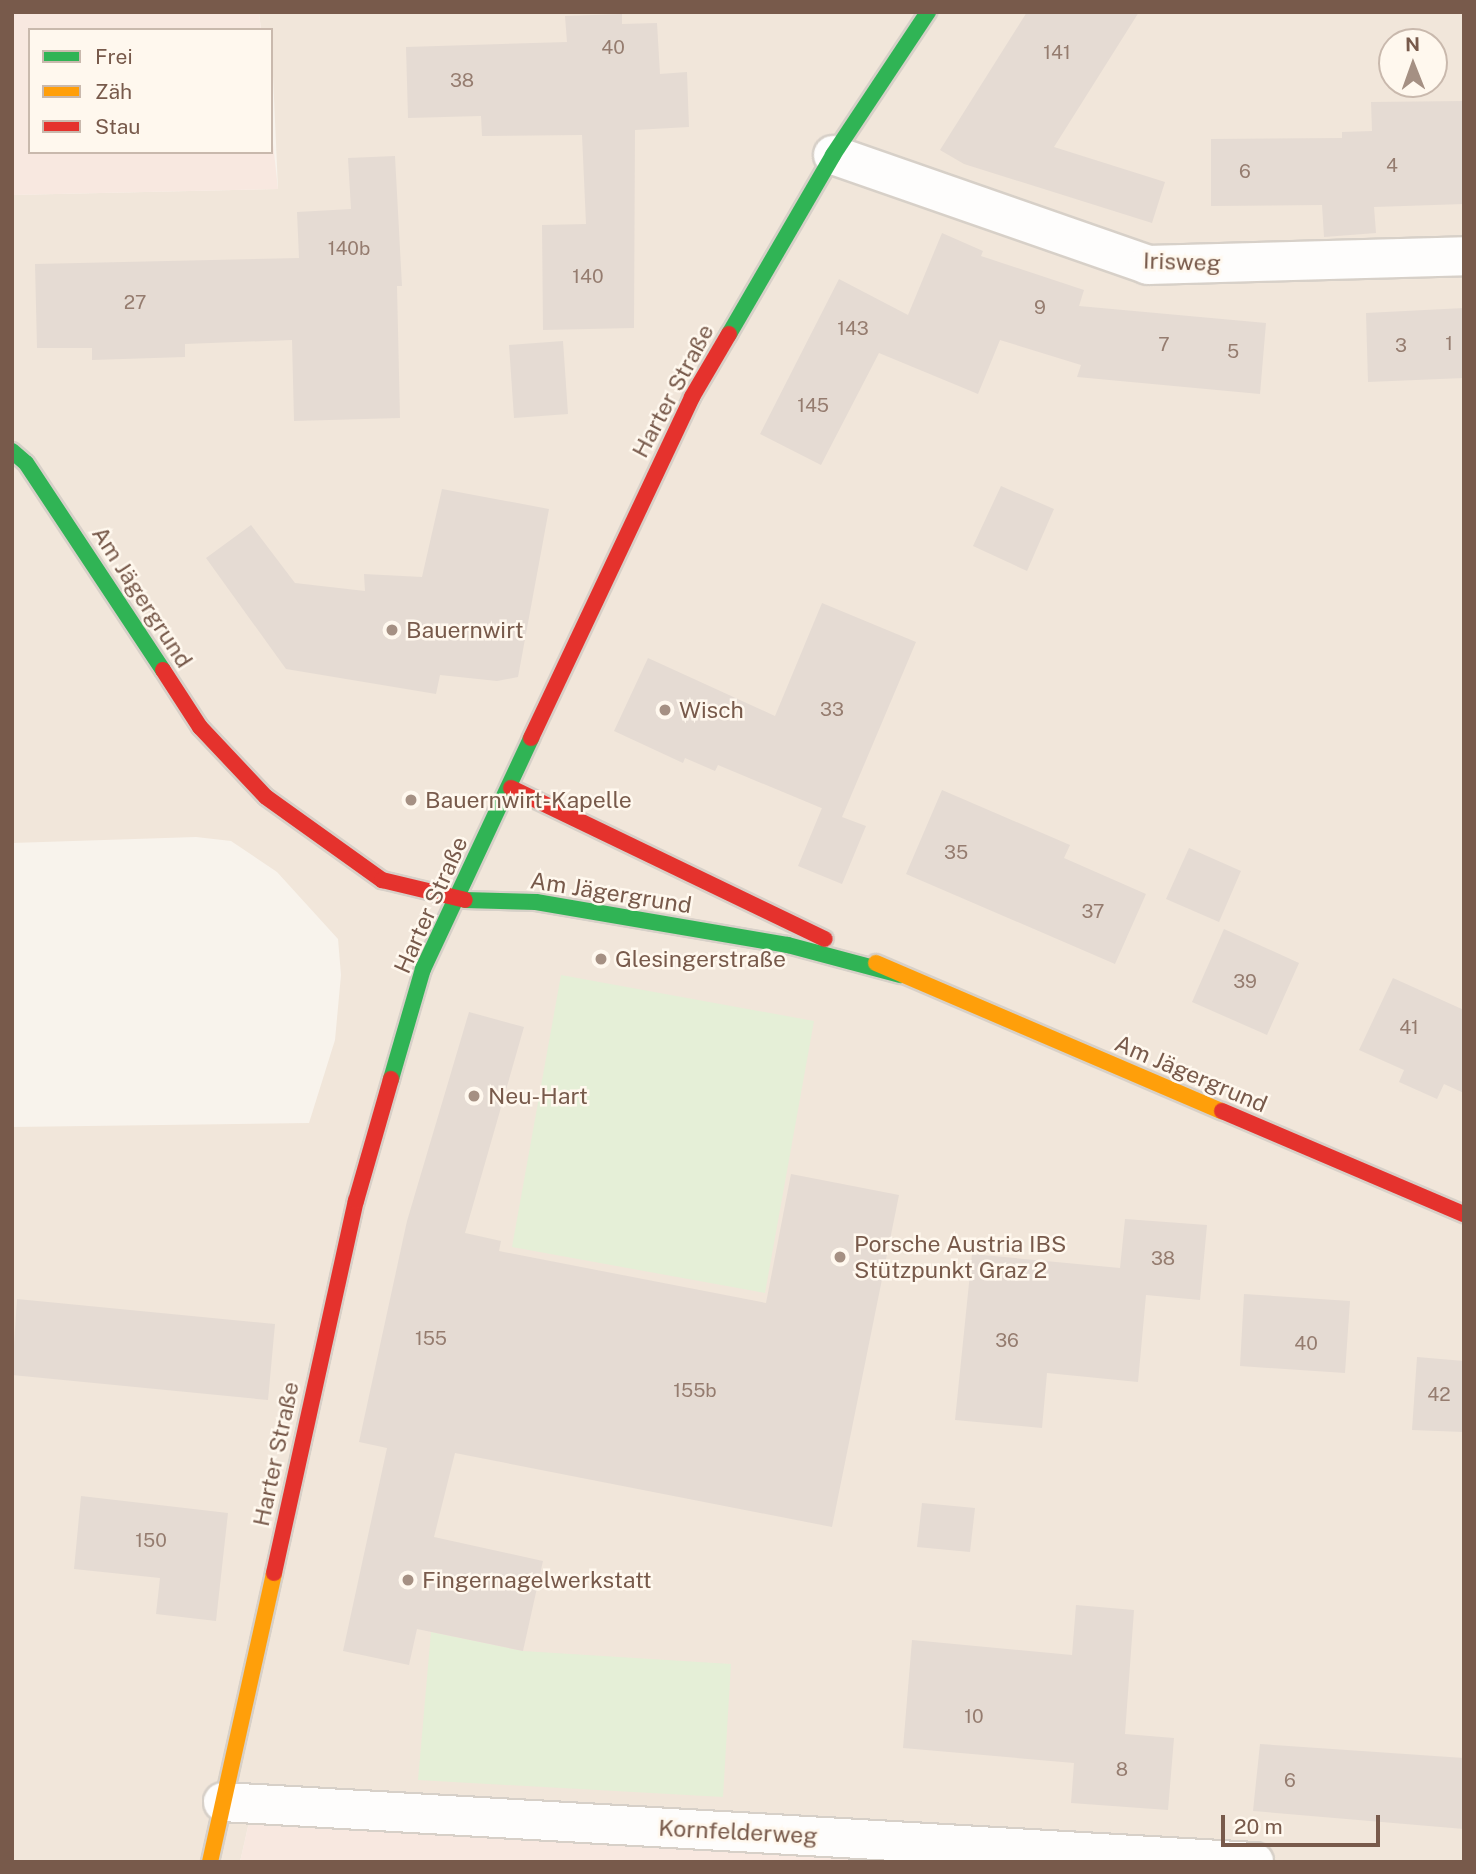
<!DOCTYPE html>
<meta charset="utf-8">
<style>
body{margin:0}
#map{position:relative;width:1476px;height:1874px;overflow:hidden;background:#f8f3ec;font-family:"Public Sans",sans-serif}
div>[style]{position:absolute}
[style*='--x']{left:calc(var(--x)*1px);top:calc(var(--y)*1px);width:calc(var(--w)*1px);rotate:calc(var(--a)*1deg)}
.residential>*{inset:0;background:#f1e6da}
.commercial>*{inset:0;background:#f8e8e0}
.green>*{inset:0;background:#e5efd7}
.building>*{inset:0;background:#e5dbd3}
.roads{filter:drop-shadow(2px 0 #d7d0c8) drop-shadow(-2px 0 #d7d0c8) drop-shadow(0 2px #d7d0c8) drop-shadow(0 -2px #d7d0c8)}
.street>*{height:38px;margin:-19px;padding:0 19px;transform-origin:19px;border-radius:19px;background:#fefdfc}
.fast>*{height:16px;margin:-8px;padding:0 8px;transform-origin:8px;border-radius:8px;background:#30b455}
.slow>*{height:16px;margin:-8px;padding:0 8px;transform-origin:8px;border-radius:8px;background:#ff9f0a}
.jam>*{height:16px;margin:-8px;padding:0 8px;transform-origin:8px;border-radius:8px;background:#e5322d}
.dots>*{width:19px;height:19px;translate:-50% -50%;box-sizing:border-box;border:4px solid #fff8ee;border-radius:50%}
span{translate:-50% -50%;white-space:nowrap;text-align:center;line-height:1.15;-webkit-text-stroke:5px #fff8ee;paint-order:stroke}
.number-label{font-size:19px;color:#957c6f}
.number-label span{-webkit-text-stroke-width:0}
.street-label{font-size:23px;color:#785a4b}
.poi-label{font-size:23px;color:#785a4b}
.left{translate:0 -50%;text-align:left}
.frame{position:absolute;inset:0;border:14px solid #785a4b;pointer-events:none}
.legend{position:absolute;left:28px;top:28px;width:245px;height:126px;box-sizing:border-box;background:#fff8ee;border:2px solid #c9b9ad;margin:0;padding:9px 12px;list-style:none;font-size:21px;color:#785a4b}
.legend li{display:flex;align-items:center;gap:14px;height:35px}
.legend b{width:35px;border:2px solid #c9b9ad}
.north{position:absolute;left:1378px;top:28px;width:70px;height:70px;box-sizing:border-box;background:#fff8ee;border:2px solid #c9b9ad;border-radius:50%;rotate:359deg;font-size:19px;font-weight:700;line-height:28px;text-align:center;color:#785a4b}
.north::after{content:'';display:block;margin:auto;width:24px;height:32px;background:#a59083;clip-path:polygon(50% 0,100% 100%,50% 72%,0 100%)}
.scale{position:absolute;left:1221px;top:1815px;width:159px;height:32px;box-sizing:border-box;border:4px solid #785a4b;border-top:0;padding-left:9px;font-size:21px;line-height:24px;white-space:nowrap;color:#785a4b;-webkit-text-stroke:5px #fff8ee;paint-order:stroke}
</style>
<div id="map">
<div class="residential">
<div style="clip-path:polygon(evenodd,259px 12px,1464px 12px,1464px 1862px,894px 1862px,249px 1822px,240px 1862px,12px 1862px,12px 1127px,309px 1123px,335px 1040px,341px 975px,338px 939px,277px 872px,231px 841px,196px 837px,12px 843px,12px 195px,278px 189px,271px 30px,261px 30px,259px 12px,1392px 42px,1434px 42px,1434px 84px,1392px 84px,1392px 42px)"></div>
</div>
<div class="commercial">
<div style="clip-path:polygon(12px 12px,259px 12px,261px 30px,30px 30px,30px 152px,271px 152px,271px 125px,278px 189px,12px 195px)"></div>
<div style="clip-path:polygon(249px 1822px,893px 1861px,894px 1862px,240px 1862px)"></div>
</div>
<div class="green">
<div style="clip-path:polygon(561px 975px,814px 1021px,765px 1293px,512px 1247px)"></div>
<div style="clip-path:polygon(431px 1632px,523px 1651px,731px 1664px,723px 1797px,418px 1780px)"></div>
</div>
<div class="building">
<div style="clip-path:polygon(1027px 12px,1139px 12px,1054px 147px,1165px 182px,1152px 223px,964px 164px,940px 150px)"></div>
<div style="clip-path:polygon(622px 14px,622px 24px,657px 23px,660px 74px,687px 72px,689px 127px,635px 130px,634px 328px,543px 330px,542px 225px,586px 224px,582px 135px,482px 136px,481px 116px,408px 118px,406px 47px,567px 42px,565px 16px)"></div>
<div style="clip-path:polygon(1464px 101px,1464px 204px,1374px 207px,1376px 233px,1324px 237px,1322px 205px,1211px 206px,1211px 139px,1342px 138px,1342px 132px,1372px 131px,1371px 102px)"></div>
<div style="clip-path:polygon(395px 156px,402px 286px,397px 286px,400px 418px,294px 421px,292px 340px,185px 344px,185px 357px,92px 360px,92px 348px,37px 348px,35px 264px,299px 258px,297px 212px,351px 209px,348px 158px)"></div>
<div style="clip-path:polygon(942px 233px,983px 251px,981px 256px,1084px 290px,1079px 306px,1266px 323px,1260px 394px,1077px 377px,1081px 365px,1000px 340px,978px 394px,879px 353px,821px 465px,760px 434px,839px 279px,908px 315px)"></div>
<div style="clip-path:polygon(1464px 308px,1464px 378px,1368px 382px,1366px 313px)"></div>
<div style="clip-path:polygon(563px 341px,568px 414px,514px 418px,509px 345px)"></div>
<div style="clip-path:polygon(1001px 486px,1054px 509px,1027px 571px,973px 546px)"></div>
<div style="clip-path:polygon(442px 489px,549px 509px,518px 677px,497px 681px,440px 675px,436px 694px,286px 669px,206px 558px,251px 525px,295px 583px,365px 591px,364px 574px,422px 577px)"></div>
<div style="clip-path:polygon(822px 603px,916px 642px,842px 817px,866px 826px,842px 884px,798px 866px,822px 808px,831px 812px,718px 765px,715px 771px,685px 758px,683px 763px,614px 731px,648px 658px,775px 716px)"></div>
<div style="clip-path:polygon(942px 790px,1070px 845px,1064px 858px,1146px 894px,1115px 964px,906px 874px)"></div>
<div style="clip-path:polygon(1189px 848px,1241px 871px,1219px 922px,1166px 899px)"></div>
<div style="clip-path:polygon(1224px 929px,1299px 963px,1267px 1035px,1192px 1002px)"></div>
<div style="clip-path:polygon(1393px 978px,1464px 1010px,1464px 1093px,1444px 1084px,1437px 1099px,1399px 1082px,1404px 1070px,1359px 1050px)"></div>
<div style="clip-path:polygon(469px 1012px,524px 1027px,465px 1233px,501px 1241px,499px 1251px,766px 1303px,791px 1174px,899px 1195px,832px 1527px,455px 1453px,434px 1537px,543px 1561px,523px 1651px,417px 1629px,409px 1665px,343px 1651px,387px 1448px,359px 1442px,407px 1221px)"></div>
<div style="clip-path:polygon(1125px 1219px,1207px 1225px,1200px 1300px,1146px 1295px,1138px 1382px,1047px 1373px,1042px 1428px,955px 1420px,972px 1254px,1120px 1268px)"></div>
<div style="clip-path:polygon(1244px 1294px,1350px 1301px,1345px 1373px,1240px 1366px)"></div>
<div style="clip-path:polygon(17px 1299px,275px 1324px,268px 1400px,12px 1375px)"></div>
<div style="clip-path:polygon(1417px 1357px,1464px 1361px,1464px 1432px,1412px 1430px)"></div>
<div style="clip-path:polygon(81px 1496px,228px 1513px,216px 1621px,156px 1614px,160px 1578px,74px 1569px)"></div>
<div style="clip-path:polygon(922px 1503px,975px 1508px,970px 1552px,917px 1547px)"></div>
<div style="clip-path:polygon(1076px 1605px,1134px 1610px,1125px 1734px,1174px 1738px,1168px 1810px,1071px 1803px,1074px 1763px,903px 1748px,912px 1640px,1072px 1655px)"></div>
<div style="clip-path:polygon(1260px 1744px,1464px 1758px,1464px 1829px,1253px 1811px)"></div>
</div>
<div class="roads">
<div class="street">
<div style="--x:833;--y:155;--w:334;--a:19.2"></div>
<div style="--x:1148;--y:265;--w:316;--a:-1.6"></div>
<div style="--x:223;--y:1802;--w:1033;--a:3.33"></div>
</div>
<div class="fast">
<div style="--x:729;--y:334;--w:207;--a:-59.8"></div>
<div style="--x:833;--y:155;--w:172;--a:-56.4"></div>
<div style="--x:12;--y:451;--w:18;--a:41"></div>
<div style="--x:26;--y:463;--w:248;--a:56.5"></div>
<div style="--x:465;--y:900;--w:71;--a:1.6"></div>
<div style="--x:536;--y:902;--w:256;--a:9.7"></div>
<div style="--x:788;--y:945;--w:116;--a:15"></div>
<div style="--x:391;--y:1079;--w:115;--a:-73.8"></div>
<div style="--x:423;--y:969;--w:255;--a:-64.9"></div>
</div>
<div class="slow">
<div style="--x:876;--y:963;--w:376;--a:23.2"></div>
<div style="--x:210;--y:1862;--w:296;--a:-77.5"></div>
</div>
<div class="jam">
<div style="--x:163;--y:670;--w:68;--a:57"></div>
<div style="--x:200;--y:727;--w:96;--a:46.7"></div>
<div style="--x:266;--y:797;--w:143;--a:35.6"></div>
<div style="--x:382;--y:880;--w:85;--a:13.5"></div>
<div style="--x:531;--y:738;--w:377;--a:-64.7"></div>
<div style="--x:692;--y:397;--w:73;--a:-59.6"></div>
<div style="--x:511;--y:788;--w:348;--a:25.7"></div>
<div style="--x:1222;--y:1111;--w:263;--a:23.1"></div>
<div style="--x:274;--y:1573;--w:381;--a:-77.6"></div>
<div style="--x:356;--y:1201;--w:127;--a:-74"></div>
</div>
</div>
<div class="dots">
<div style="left:392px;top:630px;background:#a59083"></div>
<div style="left:665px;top:710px;background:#a59083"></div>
<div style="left:411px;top:800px;background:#a59083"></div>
<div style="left:601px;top:959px;background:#a59083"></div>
<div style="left:474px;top:1096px;background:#a59083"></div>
<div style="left:840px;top:1257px;background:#a59083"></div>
<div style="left:408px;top:1580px;background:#a59083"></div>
</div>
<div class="number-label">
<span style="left:613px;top:48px">40</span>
<span style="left:1057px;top:53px">141</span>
<span style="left:462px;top:81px">38</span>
<span style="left:1392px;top:166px">4</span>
<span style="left:1245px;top:172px">6</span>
<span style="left:349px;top:249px">140b</span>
<span style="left:588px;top:277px">140</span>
<span style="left:135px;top:303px">27</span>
<span style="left:1040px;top:308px">9</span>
<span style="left:853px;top:329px">143</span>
<span style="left:1449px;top:344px">1</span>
<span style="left:1164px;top:345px">7</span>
<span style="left:1401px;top:346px">3</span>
<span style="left:1233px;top:352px">5</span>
<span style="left:813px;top:406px">145</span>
<span style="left:832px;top:710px">33</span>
<span style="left:956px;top:853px">35</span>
<span style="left:1093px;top:912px">37</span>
<span style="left:1245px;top:982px">39</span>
<span style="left:1409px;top:1028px">41</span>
<span style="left:1163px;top:1259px">38</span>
<span style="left:431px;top:1339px">155</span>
<span style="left:1007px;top:1341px">36</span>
<span style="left:1306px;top:1344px">40</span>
<span style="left:695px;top:1391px">155b</span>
<span style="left:1439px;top:1395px">42</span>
<span style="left:151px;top:1541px">150</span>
<span style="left:974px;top:1717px">10</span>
<span style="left:1122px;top:1770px">8</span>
<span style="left:1290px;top:1781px">6</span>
</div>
<div class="street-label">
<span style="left:1182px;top:262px;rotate:2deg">Irisweg</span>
<span style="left:673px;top:391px;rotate:-62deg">Harter Straße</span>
<span style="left:142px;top:597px;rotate:57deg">Am Jägergrund</span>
<span style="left:611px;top:893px;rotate:9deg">Am Jägergrund</span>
<span style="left:431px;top:905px;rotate:-66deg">Harter Straße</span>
<span style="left:1191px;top:1074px;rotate:23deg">Am Jägergrund</span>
<span style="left:276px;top:1454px;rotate:-78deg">Harter Straße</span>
<span style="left:738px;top:1832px;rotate:3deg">Kornfelderweg</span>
</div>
<div class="poi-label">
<span class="left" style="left:406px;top:630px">Bauernwirt</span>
<span class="left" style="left:679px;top:710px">Wisch</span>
<span class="left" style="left:425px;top:800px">Bauernwirt-Kapelle</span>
<span class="left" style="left:615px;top:959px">Glesingerstraße</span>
<span class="left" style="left:488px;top:1096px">Neu-Hart</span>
<span class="left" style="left:854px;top:1257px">Porsche Austria IBS<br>Stützpunkt Graz 2</span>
<span class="left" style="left:422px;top:1580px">Fingernagelwerkstatt</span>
</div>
<div class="frame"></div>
<ul class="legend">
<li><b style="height:9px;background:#30b455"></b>Frei</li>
<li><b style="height:9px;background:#ff9f0a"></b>Zäh</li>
<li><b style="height:9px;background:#e5322d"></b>Stau</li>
</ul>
<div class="north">N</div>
<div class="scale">20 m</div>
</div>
